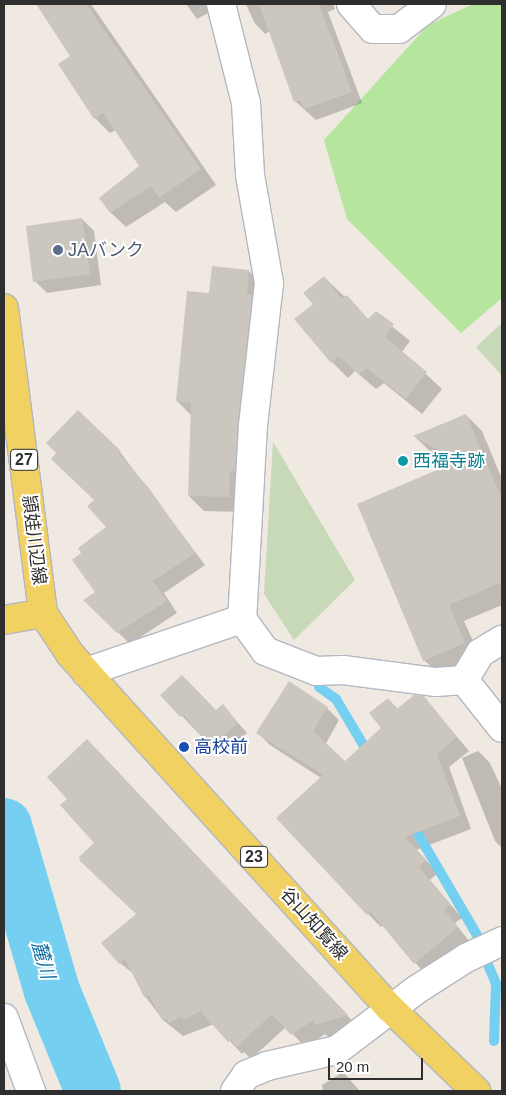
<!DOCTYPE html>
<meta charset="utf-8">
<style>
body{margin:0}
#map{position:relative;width:506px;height:1095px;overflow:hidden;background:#efe9e1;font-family:Arial,"Noto Sans JP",sans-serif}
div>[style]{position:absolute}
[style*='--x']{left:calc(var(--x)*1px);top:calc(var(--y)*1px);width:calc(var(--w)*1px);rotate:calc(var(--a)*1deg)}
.green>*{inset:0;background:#b6e59e}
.cemetery>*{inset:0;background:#c8d9b8}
.shadow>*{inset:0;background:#0003}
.stream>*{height:10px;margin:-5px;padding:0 5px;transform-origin:5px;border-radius:5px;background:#75cff0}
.river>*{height:56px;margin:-28px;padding:0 28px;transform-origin:28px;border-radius:28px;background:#75cff0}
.building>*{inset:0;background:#cbc7bf}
.roads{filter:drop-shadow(1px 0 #b4b7c1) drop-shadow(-1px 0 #b4b7c1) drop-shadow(0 1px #b4b7c1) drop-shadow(0 -1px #b4b7c1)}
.street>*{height:28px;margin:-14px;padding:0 14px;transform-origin:14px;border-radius:14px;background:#fff}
.primary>*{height:28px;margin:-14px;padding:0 14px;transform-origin:14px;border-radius:14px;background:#f2d163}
.dots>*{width:14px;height:14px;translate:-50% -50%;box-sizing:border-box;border:2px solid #fff;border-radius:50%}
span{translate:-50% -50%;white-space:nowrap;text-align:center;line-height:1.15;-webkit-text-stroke:4px #fff;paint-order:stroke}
.shield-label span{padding:1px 4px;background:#fff;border:1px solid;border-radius:4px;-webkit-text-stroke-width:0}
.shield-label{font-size:16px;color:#2e2e2e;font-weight:700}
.service-label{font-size:18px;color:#4e5e75}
.left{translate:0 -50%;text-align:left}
.culture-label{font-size:18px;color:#0d838f}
.street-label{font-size:18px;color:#2e2e2e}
.transit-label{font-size:18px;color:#164399}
.water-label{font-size:19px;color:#0d6fa3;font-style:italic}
.frame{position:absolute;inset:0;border:5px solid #2e2e2e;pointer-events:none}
.scale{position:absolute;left:328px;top:1058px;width:95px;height:22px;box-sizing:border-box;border:2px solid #2e2e2e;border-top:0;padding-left:6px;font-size:15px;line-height:18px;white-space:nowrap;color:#2e2e2e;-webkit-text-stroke:4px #fff;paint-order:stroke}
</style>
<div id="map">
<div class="green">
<div style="clip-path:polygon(473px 4px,502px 4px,502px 298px,461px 333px,347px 219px,324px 140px,428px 25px)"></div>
</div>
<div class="cemetery">
<div style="clip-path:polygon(502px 323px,502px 376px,476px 347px)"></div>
<div style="clip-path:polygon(273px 442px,355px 580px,294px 640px,264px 594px)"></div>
</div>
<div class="shadow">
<div style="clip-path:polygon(38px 4px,91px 4px,216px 185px,176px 212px,165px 202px,126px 227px,110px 212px,141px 167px,116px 130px,110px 133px,95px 118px,72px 56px)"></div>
<div style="clip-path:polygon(186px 4px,213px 4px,212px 11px,197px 19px)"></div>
<div style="clip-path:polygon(246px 4px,333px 4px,335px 9px,328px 12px,362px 103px,316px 120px,307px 112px,295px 101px,270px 31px,265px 34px,254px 22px)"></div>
<div style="clip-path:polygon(82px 219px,94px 231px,101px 285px,47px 293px,35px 281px)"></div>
<div style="clip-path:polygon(249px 271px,264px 287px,244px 512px,204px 511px,189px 496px,192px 416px,177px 401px,210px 294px)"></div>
<div style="clip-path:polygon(324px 277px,369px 320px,376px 313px,410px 341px,402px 352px,442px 389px,422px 414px,384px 383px,376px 389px,355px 371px,348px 378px,332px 362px,315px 304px)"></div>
<div style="clip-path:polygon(466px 415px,482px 431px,502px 479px,502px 605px,464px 621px,481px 659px,441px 676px,424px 660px,453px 464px,431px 452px,415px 437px)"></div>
<div style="clip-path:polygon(120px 452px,205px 565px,164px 593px,177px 613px,130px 644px,85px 600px,96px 592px,83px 553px,108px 527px,95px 500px,52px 459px)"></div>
<div style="clip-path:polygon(162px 695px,215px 711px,223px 706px,247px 733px,220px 756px)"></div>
<div style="clip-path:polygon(423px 697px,469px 751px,449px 767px,471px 829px,416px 850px,438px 873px,430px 880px,462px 918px,455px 923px,469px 941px,427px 976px,383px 925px,381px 927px,368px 914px,278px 818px,321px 778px,270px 745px,258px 733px,327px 708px,339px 720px,325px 745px,345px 763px,383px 728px,388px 699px,398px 709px)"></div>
<div style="clip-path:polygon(478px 751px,490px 763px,502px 789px,502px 848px,495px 841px,462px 758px)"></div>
<div style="clip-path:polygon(101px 754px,359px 1028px,329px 1037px,325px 1034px,305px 1047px,286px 1027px,251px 1059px,244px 1052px,242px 1054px,214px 1024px,183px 1036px,163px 1020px,145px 996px,135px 975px,120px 963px,138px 914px,69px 799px)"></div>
<div style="clip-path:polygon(343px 1072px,360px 1091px,323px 1091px,322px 1085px)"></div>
</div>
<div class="stream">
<div style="--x:319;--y:687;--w:21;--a:35"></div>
<div style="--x:336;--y:699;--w:66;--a:59.2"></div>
<div style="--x:411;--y:822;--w:131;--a:59.7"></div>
<div style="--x:486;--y:960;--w:26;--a:67"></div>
<div style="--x:496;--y:984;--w:57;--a:92"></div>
</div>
<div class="river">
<div style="--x:4;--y:826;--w:172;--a:73.8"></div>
<div style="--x:52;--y:991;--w:108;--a:67.7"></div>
</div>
<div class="building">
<div style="clip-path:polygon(36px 4px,86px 4px,201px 169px,159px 198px,151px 186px,110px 213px,99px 198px,139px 166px,103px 113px,94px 119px,58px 64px,70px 56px)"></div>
<div style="clip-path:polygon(259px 4px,319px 4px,352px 92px,304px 109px,300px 100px,294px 102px)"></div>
<div style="clip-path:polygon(82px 218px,90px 274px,33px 282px,26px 226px)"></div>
<div style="clip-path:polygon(212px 266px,249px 270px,247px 294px,252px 295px,235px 471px,230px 471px,229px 497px,188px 496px,191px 403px,176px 401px,187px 291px,209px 293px)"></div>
<div style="clip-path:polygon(324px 276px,341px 298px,347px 295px,368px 319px,376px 311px,394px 324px,385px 337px,427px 372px,406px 399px,367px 368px,359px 374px,338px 356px,331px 363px,294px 319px,313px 304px,303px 293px)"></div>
<div style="clip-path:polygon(78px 410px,121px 451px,119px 454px,148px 487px,195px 553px,153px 581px,167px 601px,117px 633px,83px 600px,95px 592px,72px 560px,81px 553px,78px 548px,106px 527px,87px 506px,94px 500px,51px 459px,56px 453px,46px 443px)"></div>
<div style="clip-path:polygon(466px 414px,502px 499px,502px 582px,449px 605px,465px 643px,423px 661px,357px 504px,458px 461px,413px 436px)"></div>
<div style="clip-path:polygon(182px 675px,216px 710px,223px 704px,238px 723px,210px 747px,183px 714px,180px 717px,160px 695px)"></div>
<div style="clip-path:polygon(289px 681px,328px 707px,313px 731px,345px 761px,381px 728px,369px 713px,388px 698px,397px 709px,414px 695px,424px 696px,457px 737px,437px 754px,460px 816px,405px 837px,426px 860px,419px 867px,450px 905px,444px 910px,458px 927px,414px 964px,371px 912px,367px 915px,276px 818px,323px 775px,256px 733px)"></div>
<div style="clip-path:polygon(87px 739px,264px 927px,348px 1015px,315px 1025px,312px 1021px,291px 1035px,272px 1014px,237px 1047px,231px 1040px,228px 1042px,200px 1011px,185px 1020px,181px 1017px,169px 1023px,166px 1019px,162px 1020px,149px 995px,144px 997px,125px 959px,119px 964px,101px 943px,136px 914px,80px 861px,79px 857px,94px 843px,60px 805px,67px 799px,47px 777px)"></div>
</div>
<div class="roads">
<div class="street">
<div style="--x:221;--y:4;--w:102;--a:75.8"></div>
<div style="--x:246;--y:103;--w:72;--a:86.8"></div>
<div style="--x:250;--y:175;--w:110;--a:80"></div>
<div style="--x:269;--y:283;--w:143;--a:96.4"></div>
<div style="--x:253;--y:425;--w:194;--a:93.2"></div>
<div style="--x:242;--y:619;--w:39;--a:54"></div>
<div style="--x:265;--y:651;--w:55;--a:21.4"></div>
<div style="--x:316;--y:671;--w:27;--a:-2"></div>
<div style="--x:343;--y:670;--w:94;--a:7.4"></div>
<div style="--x:436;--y:682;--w:28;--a:-4"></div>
<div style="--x:464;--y:680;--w:61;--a:51.6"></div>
<div style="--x:351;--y:4;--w:33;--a:49"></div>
<div style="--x:373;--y:29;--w:26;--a:0"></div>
<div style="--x:399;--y:29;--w:41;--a:-37.1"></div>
<div style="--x:86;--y:672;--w:165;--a:-18.8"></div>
<div style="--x:464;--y:680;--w:31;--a:-59"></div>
<div style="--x:480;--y:653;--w:26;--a:-31"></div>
<div style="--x:4;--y:1018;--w:78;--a:69.7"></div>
<div style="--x:235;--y:1091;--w:19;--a:-55"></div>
<div style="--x:246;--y:1075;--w:23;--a:-23"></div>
<div style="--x:267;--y:1066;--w:72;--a:-12.9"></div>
<div style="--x:337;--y:1050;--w:99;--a:-37.2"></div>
<div style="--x:416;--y:990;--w:59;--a:-32.6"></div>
<div style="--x:466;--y:958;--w:40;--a:-25"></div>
</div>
<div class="primary">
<div style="--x:4;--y:308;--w:307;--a:82.7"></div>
<div style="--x:43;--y:613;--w:49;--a:56.6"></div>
<div style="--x:70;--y:654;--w:24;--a:48"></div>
<div style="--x:86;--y:672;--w:453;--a:47.9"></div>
<div style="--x:390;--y:1008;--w:120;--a:44"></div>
<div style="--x:4;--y:620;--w:40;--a:-10"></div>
</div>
</div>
<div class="dots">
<div style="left:58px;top:250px;background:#5c6f8a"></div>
<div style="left:403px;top:461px;background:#0f9aa8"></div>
<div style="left:184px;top:747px;background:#1a4fb4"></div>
</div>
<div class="shield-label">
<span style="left:24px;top:460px">27</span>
<span style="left:254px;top:857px">23</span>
</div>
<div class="service-label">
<span class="left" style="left:68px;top:250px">JAバンク</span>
</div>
<div class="culture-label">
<span class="left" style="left:413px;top:461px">西福寺跡</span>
</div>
<div class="street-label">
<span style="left:34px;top:540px;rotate:83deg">頴娃川辺線</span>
<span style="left:314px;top:924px;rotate:48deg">谷山知覧線</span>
</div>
<div class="transit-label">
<span class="left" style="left:194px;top:747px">高校前</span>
</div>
<div class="water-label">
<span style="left:43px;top:960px;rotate:74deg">麓川</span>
</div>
<div class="frame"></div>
<div class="scale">20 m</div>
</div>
